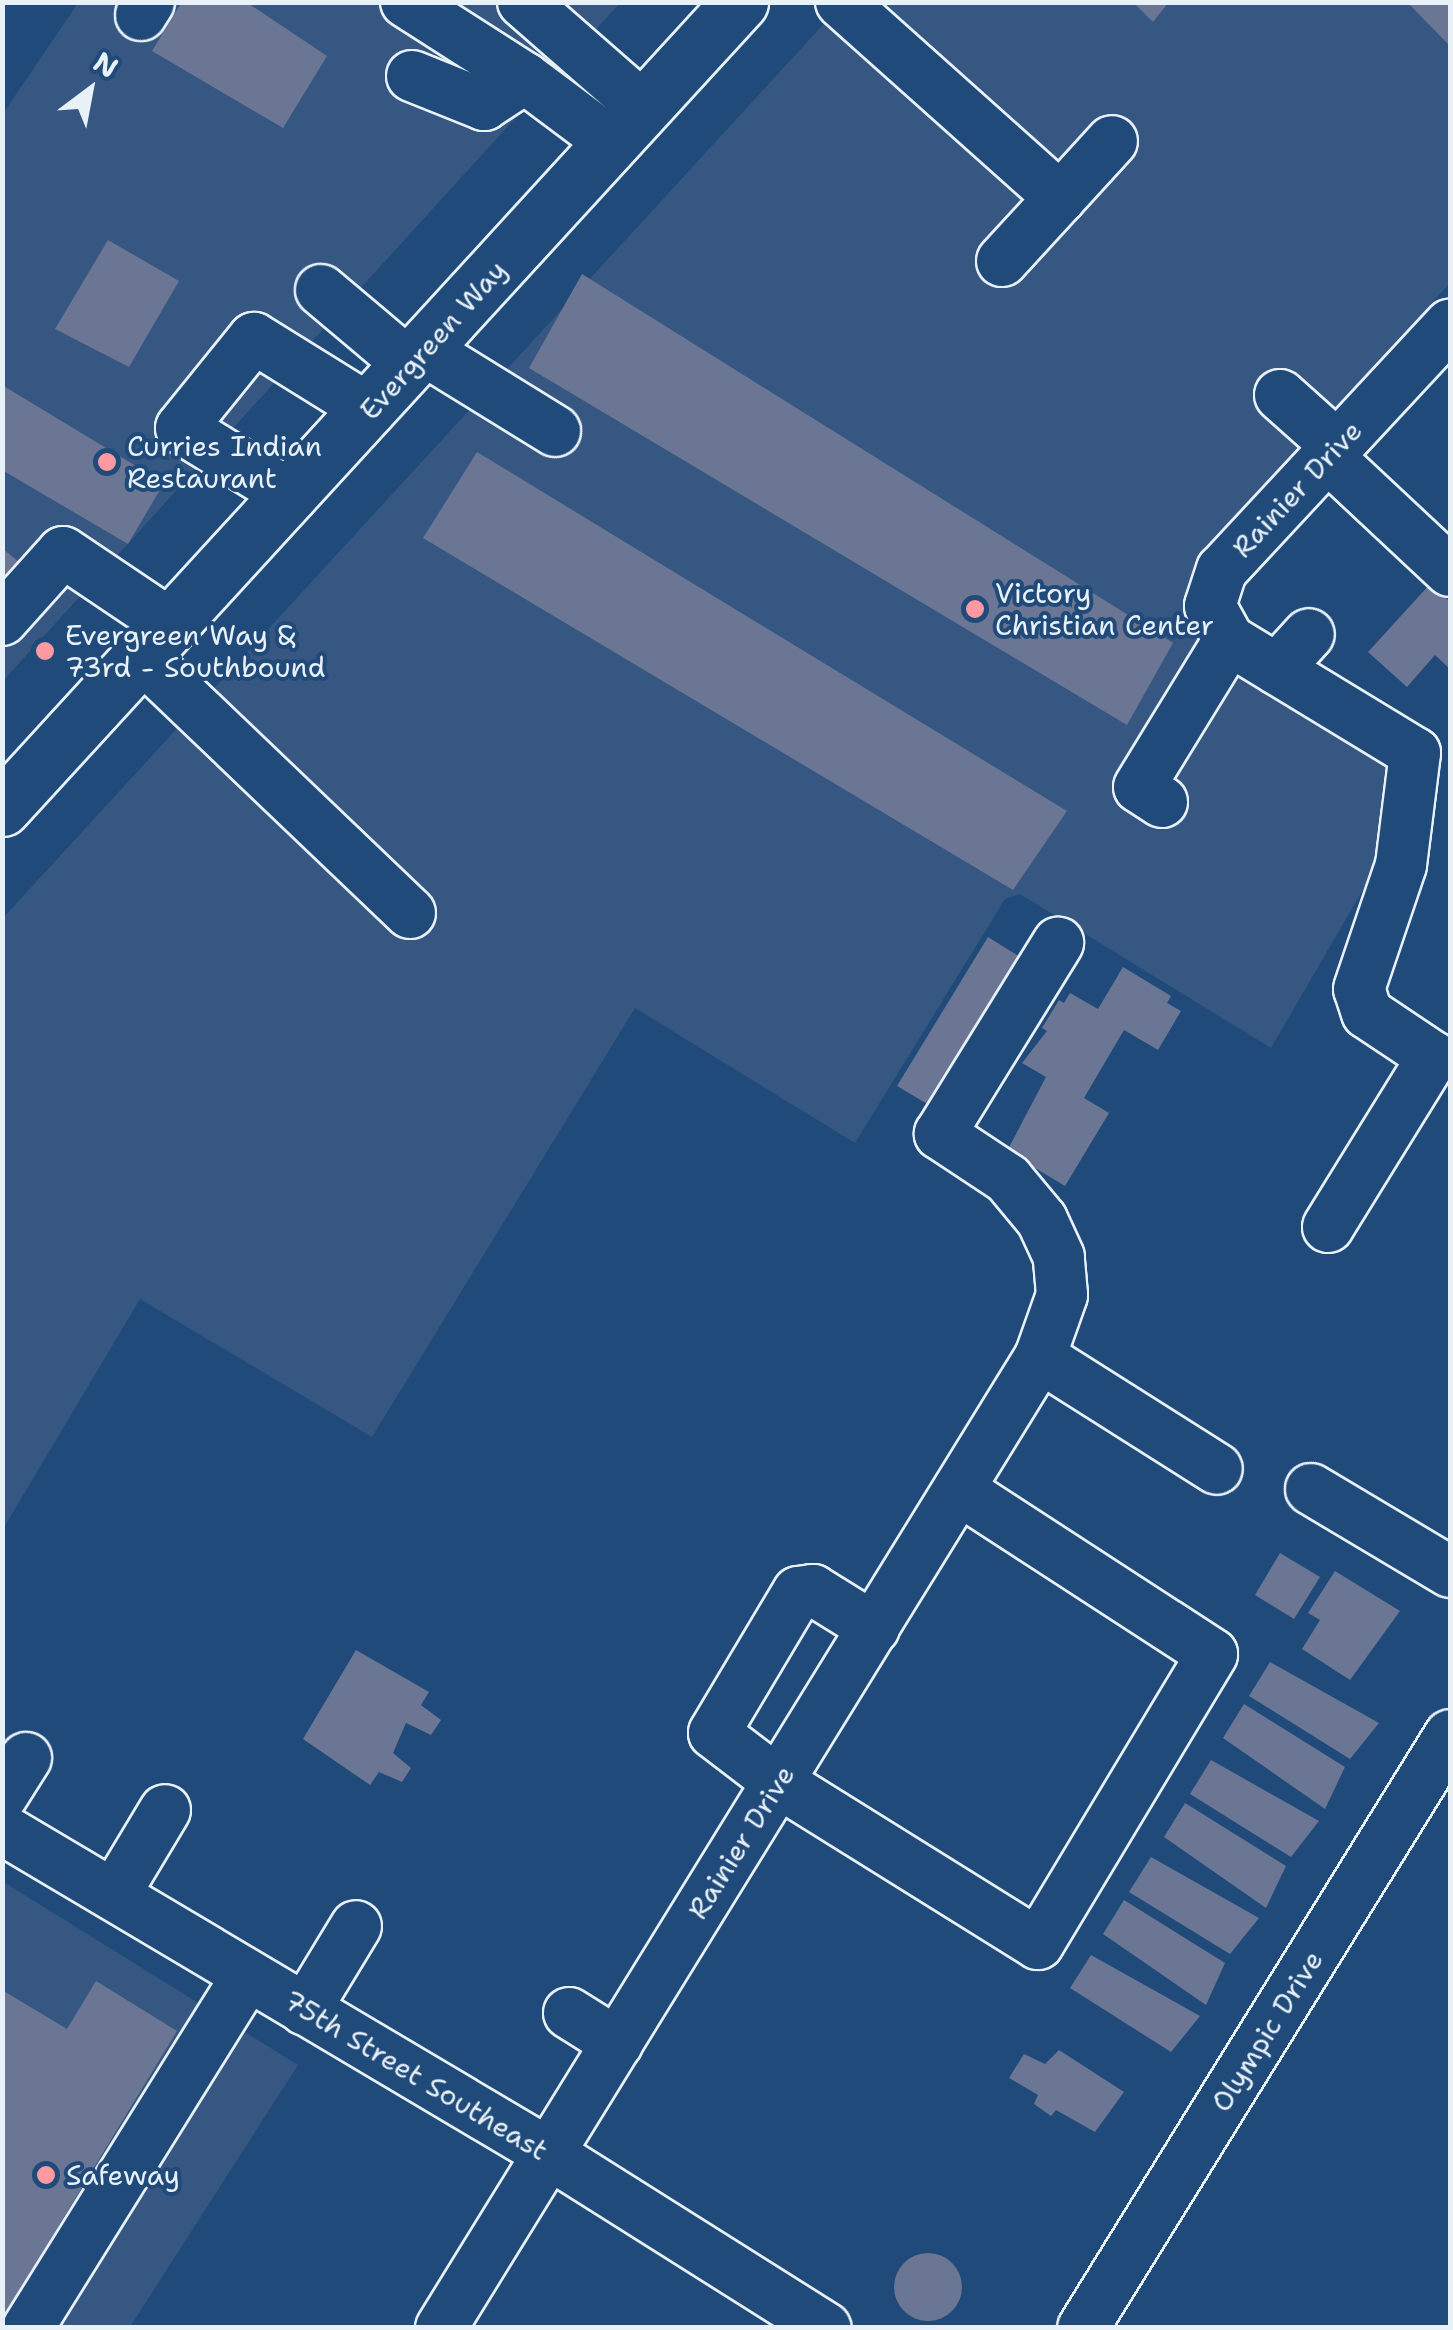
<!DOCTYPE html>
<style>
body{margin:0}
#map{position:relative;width:1453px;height:2330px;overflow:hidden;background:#1f4a7a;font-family:"Shantell Sans",sans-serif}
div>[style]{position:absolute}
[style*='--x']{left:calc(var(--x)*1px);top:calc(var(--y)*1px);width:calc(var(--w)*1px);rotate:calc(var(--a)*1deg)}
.built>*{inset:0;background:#365782}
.building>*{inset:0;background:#6b7695}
.round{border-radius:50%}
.roads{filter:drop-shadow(2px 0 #e8f1f8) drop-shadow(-2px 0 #e8f1f8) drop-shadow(0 2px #e8f1f8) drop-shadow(0 -2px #e8f1f8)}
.minor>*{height:50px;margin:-25px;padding:0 25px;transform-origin:25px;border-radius:25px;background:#1f4a7a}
.major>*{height:55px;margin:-27.5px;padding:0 27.5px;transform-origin:27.5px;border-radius:27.5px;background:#1f4a7a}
.dots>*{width:28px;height:28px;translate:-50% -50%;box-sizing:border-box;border:5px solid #1f4a7a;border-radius:50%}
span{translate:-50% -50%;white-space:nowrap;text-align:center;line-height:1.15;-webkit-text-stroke:8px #1f4a7a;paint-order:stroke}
.street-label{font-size:28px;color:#e8f1f8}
.poi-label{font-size:28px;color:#e8f1f8}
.left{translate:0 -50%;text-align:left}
.frame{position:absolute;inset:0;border:5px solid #e8f1f8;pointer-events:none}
.north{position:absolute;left:40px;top:40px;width:100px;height:100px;-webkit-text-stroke:8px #1f4a7a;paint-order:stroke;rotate:32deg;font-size:28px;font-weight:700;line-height:40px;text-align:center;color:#e8f1f8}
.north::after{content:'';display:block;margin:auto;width:35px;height:45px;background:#e8f1f8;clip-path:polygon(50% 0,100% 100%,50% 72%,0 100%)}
</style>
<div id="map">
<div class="built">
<div style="clip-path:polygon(78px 3px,620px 3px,3px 681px,2px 115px)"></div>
<div style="clip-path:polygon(843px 3px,1450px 3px,1450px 283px,1199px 561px,1185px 596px,1199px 644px,1425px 783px,1271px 1048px,1020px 894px,1005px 899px,855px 1143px,635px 1008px,372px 1437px,140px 1299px,3px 1529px,3px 918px)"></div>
<div style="clip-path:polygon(2px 1881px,298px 2065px,130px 2327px,3px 2327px)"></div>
</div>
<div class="building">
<div style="clip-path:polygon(182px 2px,246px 2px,327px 56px,283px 128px,152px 51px)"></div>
<div style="clip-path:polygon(1133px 2px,1169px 2px,1153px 22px)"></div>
<div style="clip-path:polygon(1407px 2px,1450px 2px,1450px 46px)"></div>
<div style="clip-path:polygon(108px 240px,179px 281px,129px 367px,55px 329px)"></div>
<div style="clip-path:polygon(582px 274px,1173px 643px,1127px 725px,529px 368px)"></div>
<div style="clip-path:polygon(2px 385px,164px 483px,128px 544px,2px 470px)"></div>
<div style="clip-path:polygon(477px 452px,1067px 811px,1013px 890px,423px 538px)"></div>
<div style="clip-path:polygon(2px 548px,32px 573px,2px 604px)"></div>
<div style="clip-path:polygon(1431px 583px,1450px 602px,1450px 669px,1435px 655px,1407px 687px,1368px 652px)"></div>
<div style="clip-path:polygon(988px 937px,1020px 957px,929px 1105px,897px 1086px)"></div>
<div style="clip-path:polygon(1123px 967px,1171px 996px,1167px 1003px,1181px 1011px,1158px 1050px,1124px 1030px,1084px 1098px,1109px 1113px,1065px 1186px,1007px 1151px,1046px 1077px,1022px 1063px,1047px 1031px,1042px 1028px,1059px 1000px,1064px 1003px,1070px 993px,1098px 1009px)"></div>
<div style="clip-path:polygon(1280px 1553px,1320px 1577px,1294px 1619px,1255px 1595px)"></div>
<div style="clip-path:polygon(1335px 1571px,1400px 1611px,1350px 1680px,1302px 1649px,1320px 1620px,1308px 1613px)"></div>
<div style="clip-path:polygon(356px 1650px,429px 1692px,421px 1705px,441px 1720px,431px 1735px,406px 1723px,393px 1753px,411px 1768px,402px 1782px,379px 1772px,370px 1785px,303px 1739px)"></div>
<div style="clip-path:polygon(1270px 1662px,1379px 1723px,1350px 1759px,1249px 1696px)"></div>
<div style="clip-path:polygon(1244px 1704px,1345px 1767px,1325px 1809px,1223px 1738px)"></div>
<div style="clip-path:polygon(1211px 1760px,1319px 1821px,1291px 1857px,1190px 1794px)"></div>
<div style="clip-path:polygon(1185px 1803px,1286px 1866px,1266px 1908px,1164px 1837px)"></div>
<div style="clip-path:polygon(1151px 1857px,1259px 1918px,1230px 1954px,1129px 1892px)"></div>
<div style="clip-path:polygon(1124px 1900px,1225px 1963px,1206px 2005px,1103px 1934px)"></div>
<div style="clip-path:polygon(1091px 1955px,1200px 2016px,1171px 2052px,1070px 1988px)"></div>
<div style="clip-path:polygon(96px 1981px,177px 2031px,2px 2319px,2px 1990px,67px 2029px)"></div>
<div style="clip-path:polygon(1059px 2050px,1124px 2092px,1095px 2132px,1056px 2110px,1051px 2116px,1034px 2104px,1038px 2095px,1009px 2078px,1024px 2054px,1045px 2064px)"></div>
<div class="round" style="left:894px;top:2253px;width:68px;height:68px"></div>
</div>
<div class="roads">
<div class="minor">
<div style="--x:406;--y:2;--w:141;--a:32.6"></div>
<div style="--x:523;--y:2;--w:161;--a:41.2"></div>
<div style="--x:841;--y:2;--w:294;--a:41.8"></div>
<div style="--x:1060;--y:198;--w:77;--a:-47.6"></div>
<div style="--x:141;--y:15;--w:15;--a:-58"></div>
<div style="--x:412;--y:76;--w:78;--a:21.9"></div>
<div style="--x:484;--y:105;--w:49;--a:-33.4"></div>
<div style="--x:525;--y:78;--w:109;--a:36.8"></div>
<div style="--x:1002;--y:261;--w:86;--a:-47.4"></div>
<div style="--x:321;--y:290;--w:116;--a:40.1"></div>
<div style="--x:424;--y:350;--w:154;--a:31.7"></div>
<div style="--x:1280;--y:395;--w:76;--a:41.8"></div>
<div style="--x:1327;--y:456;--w:168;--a:43.1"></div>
<div style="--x:292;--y:496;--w:130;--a:-148.5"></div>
<div style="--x:181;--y:428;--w:116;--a:-51"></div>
<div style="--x:254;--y:338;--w:137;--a:31.8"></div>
<div style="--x:2;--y:620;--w:91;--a:-48.1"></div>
<div style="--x:63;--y:552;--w:129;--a:33.9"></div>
<div style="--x:141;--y:656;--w:372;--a:43.7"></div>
<div style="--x:1277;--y:669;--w:47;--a:-47.6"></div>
<div style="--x:1162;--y:802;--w:27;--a:-147"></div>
<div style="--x:1139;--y:787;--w:172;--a:-58.5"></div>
<div style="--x:1328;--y:1227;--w:200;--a:-58.3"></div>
<div style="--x:1433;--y:1057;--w:79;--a:-146.3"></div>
<div style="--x:1367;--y:1013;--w:25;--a:-108"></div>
<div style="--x:1359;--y:989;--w:131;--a:-71.3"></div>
<div style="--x:1401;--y:865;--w:113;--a:-82.9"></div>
<div style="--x:1415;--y:753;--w:218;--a:-148.7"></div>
<div style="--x:1229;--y:640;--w:39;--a:-119"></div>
<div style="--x:1210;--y:606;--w:38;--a:-72"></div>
<div style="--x:1222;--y:570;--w:335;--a:-47.1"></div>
<div style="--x:1040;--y:1357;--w:209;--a:32.3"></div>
<div style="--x:1311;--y:1489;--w:162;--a:30.8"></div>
<div style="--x:874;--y:1628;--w:72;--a:-148.1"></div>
<div style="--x:813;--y:1590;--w:15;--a:172"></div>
<div style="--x:798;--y:1592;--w:164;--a:120.8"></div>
<div style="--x:714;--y:1733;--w:81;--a:37.4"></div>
<div style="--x:778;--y:1782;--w:306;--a:31.9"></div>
<div style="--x:1038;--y:1944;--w:338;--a:-59"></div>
<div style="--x:1212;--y:1654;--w:302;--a:-147"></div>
<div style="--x:2;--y:1796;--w:45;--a:-57.7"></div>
<div style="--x:2;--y:1829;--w:635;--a:30.69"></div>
<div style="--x:548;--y:2153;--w:328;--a:32.2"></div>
<div style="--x:114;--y:1895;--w:99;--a:-59"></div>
<div style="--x:305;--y:2010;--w:98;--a:-58.7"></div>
<div style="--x:569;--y:2013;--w:57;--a:32"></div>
<div style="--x:28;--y:2328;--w:415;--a:-58.1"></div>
<div style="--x:441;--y:2328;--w:1141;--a:-58.33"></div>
<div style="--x:1040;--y:1357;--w:66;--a:-70.5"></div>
<div style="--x:1062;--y:1295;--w:38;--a:-95"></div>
<div style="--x:1059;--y:1257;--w:41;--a:-114.7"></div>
<div style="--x:1042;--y:1220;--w:53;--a:-129.7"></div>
<div style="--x:1008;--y:1179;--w:82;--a:-146.5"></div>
<div style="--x:940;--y:1134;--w:225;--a:-58.3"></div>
<div style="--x:1083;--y:2328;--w:697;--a:-58.25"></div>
</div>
<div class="major">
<div style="--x:2;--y:808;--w:1093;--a:-47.52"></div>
</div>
</div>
<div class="dots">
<div style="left:107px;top:462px;background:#ff9aa2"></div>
<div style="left:975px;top:609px;background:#ff9aa2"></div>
<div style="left:45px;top:651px;background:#ff9aa2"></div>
<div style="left:46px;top:2175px;background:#ff9aa2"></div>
</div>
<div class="street-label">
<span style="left:433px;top:340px;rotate:-48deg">Evergreen Way</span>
<span style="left:1297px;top:489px;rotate:-47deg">Rainier Drive</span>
<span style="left:741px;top:1842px;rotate:-58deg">Rainier Drive</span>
<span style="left:1267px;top:2031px;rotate:-58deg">Olympic Drive</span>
<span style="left:416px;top:2075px;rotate:31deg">75th Street Southeast</span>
</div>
<div class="poi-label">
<span class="left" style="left:127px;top:462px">Curries Indian<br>Restaurant</span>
<span class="left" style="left:995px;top:609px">Victory<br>Christian Center</span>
<span class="left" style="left:65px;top:651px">Evergreen Way &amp;<br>73rd - Southbound</span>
<span class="left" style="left:66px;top:2175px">Safeway</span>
</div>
<div class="frame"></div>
<div class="north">N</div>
</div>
